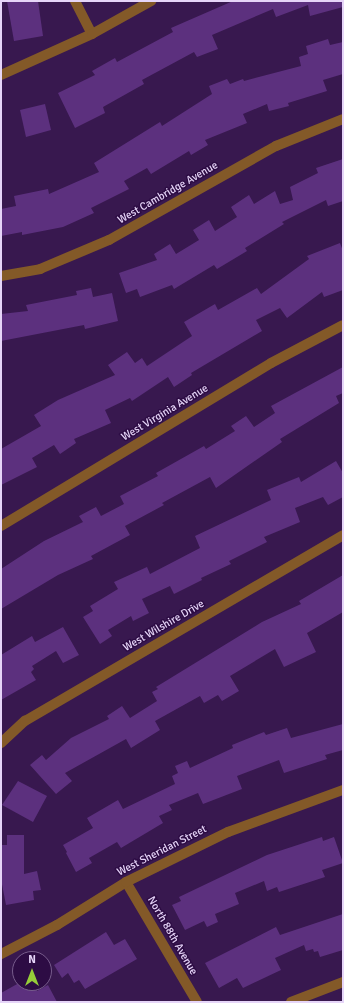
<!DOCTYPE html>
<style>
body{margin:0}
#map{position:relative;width:344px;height:1003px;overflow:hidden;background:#38184f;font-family:Signika,sans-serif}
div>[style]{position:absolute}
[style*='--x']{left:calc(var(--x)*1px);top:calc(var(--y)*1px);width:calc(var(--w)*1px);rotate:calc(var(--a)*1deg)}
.building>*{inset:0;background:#5c307e}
.street>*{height:10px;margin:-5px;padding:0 5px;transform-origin:5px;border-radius:5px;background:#835928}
span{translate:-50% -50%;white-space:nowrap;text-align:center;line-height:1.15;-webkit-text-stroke:3px #2d0c44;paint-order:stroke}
.street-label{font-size:11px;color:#e6d5f8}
.frame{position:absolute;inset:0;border:2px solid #e6d5f8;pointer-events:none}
.north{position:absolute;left:12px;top:951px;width:40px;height:40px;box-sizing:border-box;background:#2d0c44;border:1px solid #775c8c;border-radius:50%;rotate:0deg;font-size:11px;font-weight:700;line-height:16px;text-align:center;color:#e6d5f8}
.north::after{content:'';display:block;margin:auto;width:14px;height:18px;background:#96cc39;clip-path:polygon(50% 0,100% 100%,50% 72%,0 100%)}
</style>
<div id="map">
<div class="building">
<div style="clip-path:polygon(7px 1px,38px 1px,43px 36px,14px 41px)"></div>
<div style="clip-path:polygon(233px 1px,343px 1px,343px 7px,310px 16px,308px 5px,276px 17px,273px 9px,212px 35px,218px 49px,197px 57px,194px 52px,142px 80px,144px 84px,103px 107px,105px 113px,75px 128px,58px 93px,95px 75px,92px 71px,115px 58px,117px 62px,173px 32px,171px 28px)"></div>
<div style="clip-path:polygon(328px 39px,330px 45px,343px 42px,343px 74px,323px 80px,327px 91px,288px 103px,289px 106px,269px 111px,267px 104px,243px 114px,247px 123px,205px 140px,208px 145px,191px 155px,189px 151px,151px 174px,147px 168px,124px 181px,129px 189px,91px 208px,94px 213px,63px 227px,22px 235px,22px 232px,1px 236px,1px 209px,16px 206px,14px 196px,48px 189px,49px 194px,99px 172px,94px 163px,160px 122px,162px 126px,212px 94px,209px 86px,227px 79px,230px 84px,243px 79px,244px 81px,301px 66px,299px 57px,308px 54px,306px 46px)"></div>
<div style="clip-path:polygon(45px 104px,51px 130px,26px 137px,20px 110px)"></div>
<div style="clip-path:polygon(343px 159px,343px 201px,328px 206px,326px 200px,282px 222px,284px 224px,245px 248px,247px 251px,217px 269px,214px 265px,174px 289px,172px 285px,140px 297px,137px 289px,126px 293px,119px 273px,157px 260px,154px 254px,170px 244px,176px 254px,199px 240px,193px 230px,209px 220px,215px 231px,237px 217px,231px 207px,249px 195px,254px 204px,275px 191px,280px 204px,293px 200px,290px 187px,318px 173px,316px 168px)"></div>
<div style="clip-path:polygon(340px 243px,343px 251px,343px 290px,324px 297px,322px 292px,287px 318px,280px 308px,256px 320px,262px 331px,191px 373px,192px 375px,174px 387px,168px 377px,132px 401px,130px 398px,105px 410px,111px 423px,74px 439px,76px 443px,60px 454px,54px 445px,32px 458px,37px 467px,1px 485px,1px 449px,41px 426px,34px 415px,58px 400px,115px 375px,108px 365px,127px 352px,135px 363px,142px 358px,147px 366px,192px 336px,184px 322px,215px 304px,218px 310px,257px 288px,261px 294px,309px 259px,307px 256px)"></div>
<div style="clip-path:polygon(91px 288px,93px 297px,112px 293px,118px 321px,85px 329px,84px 325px,1px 341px,1px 314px,28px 311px,26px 305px,77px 295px,76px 291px)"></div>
<div style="clip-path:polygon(343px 367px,343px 393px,336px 396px,339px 403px,280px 439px,282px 442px,216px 488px,210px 477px,162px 503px,164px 505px,125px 526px,130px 535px,91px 556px,93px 559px,58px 575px,1px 609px,1px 569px,44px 541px,83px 522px,79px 516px,96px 507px,101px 516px,124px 504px,120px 496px,158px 476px,156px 473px,204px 446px,206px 449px,235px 431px,231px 426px,246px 416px,254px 427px,275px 413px,271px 406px)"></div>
<div style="clip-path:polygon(336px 461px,343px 473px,343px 497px,328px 505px,323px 497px,295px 508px,300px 522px,264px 537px,267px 542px,229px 561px,231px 564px,201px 578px,202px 580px,174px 594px,170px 586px,142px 599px,149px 613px,133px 621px,131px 616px,108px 630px,112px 636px,100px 644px,83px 617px,93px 611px,90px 606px,118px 589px,114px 582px,147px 567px,150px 574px,200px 548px,195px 536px,271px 500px,267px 490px,299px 477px,301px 482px)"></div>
<div style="clip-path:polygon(343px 575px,343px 612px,307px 633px,316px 652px,284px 667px,275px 649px,230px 676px,239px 691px,222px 701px,218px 695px,204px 703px,200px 696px,155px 721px,160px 730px,131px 748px,126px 739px,65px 773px,72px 781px,56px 794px,30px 765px,42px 755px,46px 760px,71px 738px,109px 719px,107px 716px,122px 706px,130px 718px,157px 701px,152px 692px,158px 689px,156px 687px,262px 622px,301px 604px,299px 601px)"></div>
<div style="clip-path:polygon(63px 627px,79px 655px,63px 663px,56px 651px,32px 666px,34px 669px,31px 672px,36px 680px,1px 700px,1px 655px,32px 636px,35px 642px)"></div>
<div style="clip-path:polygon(343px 724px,343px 750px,325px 755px,327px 759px,284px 773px,279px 760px,237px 776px,242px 789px,203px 804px,198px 793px,169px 805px,172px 810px,159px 816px,163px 823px,121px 848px,117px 842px,89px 858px,92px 863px,76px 872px,66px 853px,67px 852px,63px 845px,93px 828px,87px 818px,118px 800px,123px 809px,175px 784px,172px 776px,178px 773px,175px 766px,187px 761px,190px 768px,233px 748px,232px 745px,264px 732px,266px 735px,287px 728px,291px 738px)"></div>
<div style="clip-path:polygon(18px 781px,47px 796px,33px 822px,2px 805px)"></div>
<div style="clip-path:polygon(7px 835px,24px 835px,24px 874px,37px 871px,41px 890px,33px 891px,34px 900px,6px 905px,1px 879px,1px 845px,7px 845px)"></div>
<div style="clip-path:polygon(322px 837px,323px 841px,334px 837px,343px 863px,322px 870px,325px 877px,279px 892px,277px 887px,267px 891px,264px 881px,235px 893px,239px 904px,215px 914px,218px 922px,207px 927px,204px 921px,185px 930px,172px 905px,181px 901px,179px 897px,267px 855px)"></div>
<div style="clip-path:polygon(343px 914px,343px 950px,320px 957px,318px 951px,314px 952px,313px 949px,306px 951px,304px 945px,275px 958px,281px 970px,243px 988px,237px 978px,219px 988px,205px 963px,276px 927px,280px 935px)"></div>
<div style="clip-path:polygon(106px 932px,114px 945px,125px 939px,137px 959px,85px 989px,79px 980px,74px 983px,68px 973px,62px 978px,54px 965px)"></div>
<div style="clip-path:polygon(19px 983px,33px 983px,37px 991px,48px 985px,57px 1002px,1px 1002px,1px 993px)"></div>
</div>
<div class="street">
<div style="--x:75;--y:1;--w:37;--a:63"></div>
<div style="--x:1;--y:75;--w:100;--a:-24.3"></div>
<div style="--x:92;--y:34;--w:68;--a:-29.2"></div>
<div style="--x:1;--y:276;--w:40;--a:-10"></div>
<div style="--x:40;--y:269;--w:75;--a:-22.8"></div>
<div style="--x:109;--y:240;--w:192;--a:-29.4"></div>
<div style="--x:276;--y:146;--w:72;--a:-21.9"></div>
<div style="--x:1;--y:526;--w:315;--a:-31.1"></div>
<div style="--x:271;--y:363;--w:81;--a:-27.8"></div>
<div style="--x:1;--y:743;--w:33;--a:-43"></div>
<div style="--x:25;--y:721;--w:368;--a:-30.3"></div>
<div style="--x:126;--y:882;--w:139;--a:59.4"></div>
<div style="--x:1;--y:954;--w:63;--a:-27.4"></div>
<div style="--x:57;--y:925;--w:81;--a:-31.9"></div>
<div style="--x:126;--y:882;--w:114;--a:-26.1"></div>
<div style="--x:228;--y:832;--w:122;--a:-20.1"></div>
<div style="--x:291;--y:1002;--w:56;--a:-21"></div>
</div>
<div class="street-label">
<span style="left:168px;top:193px;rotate:-30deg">West Cambridge Avenue</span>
<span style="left:165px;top:413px;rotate:-31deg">West Virginia Avenue</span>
<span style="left:164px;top:626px;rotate:-30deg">West Wilshire Drive</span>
<span style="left:162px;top:851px;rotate:-27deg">West Sheridan Street</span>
<span style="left:172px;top:936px;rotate:60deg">North 88th Avenue</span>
</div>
<div class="frame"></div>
<div class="north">N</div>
</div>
